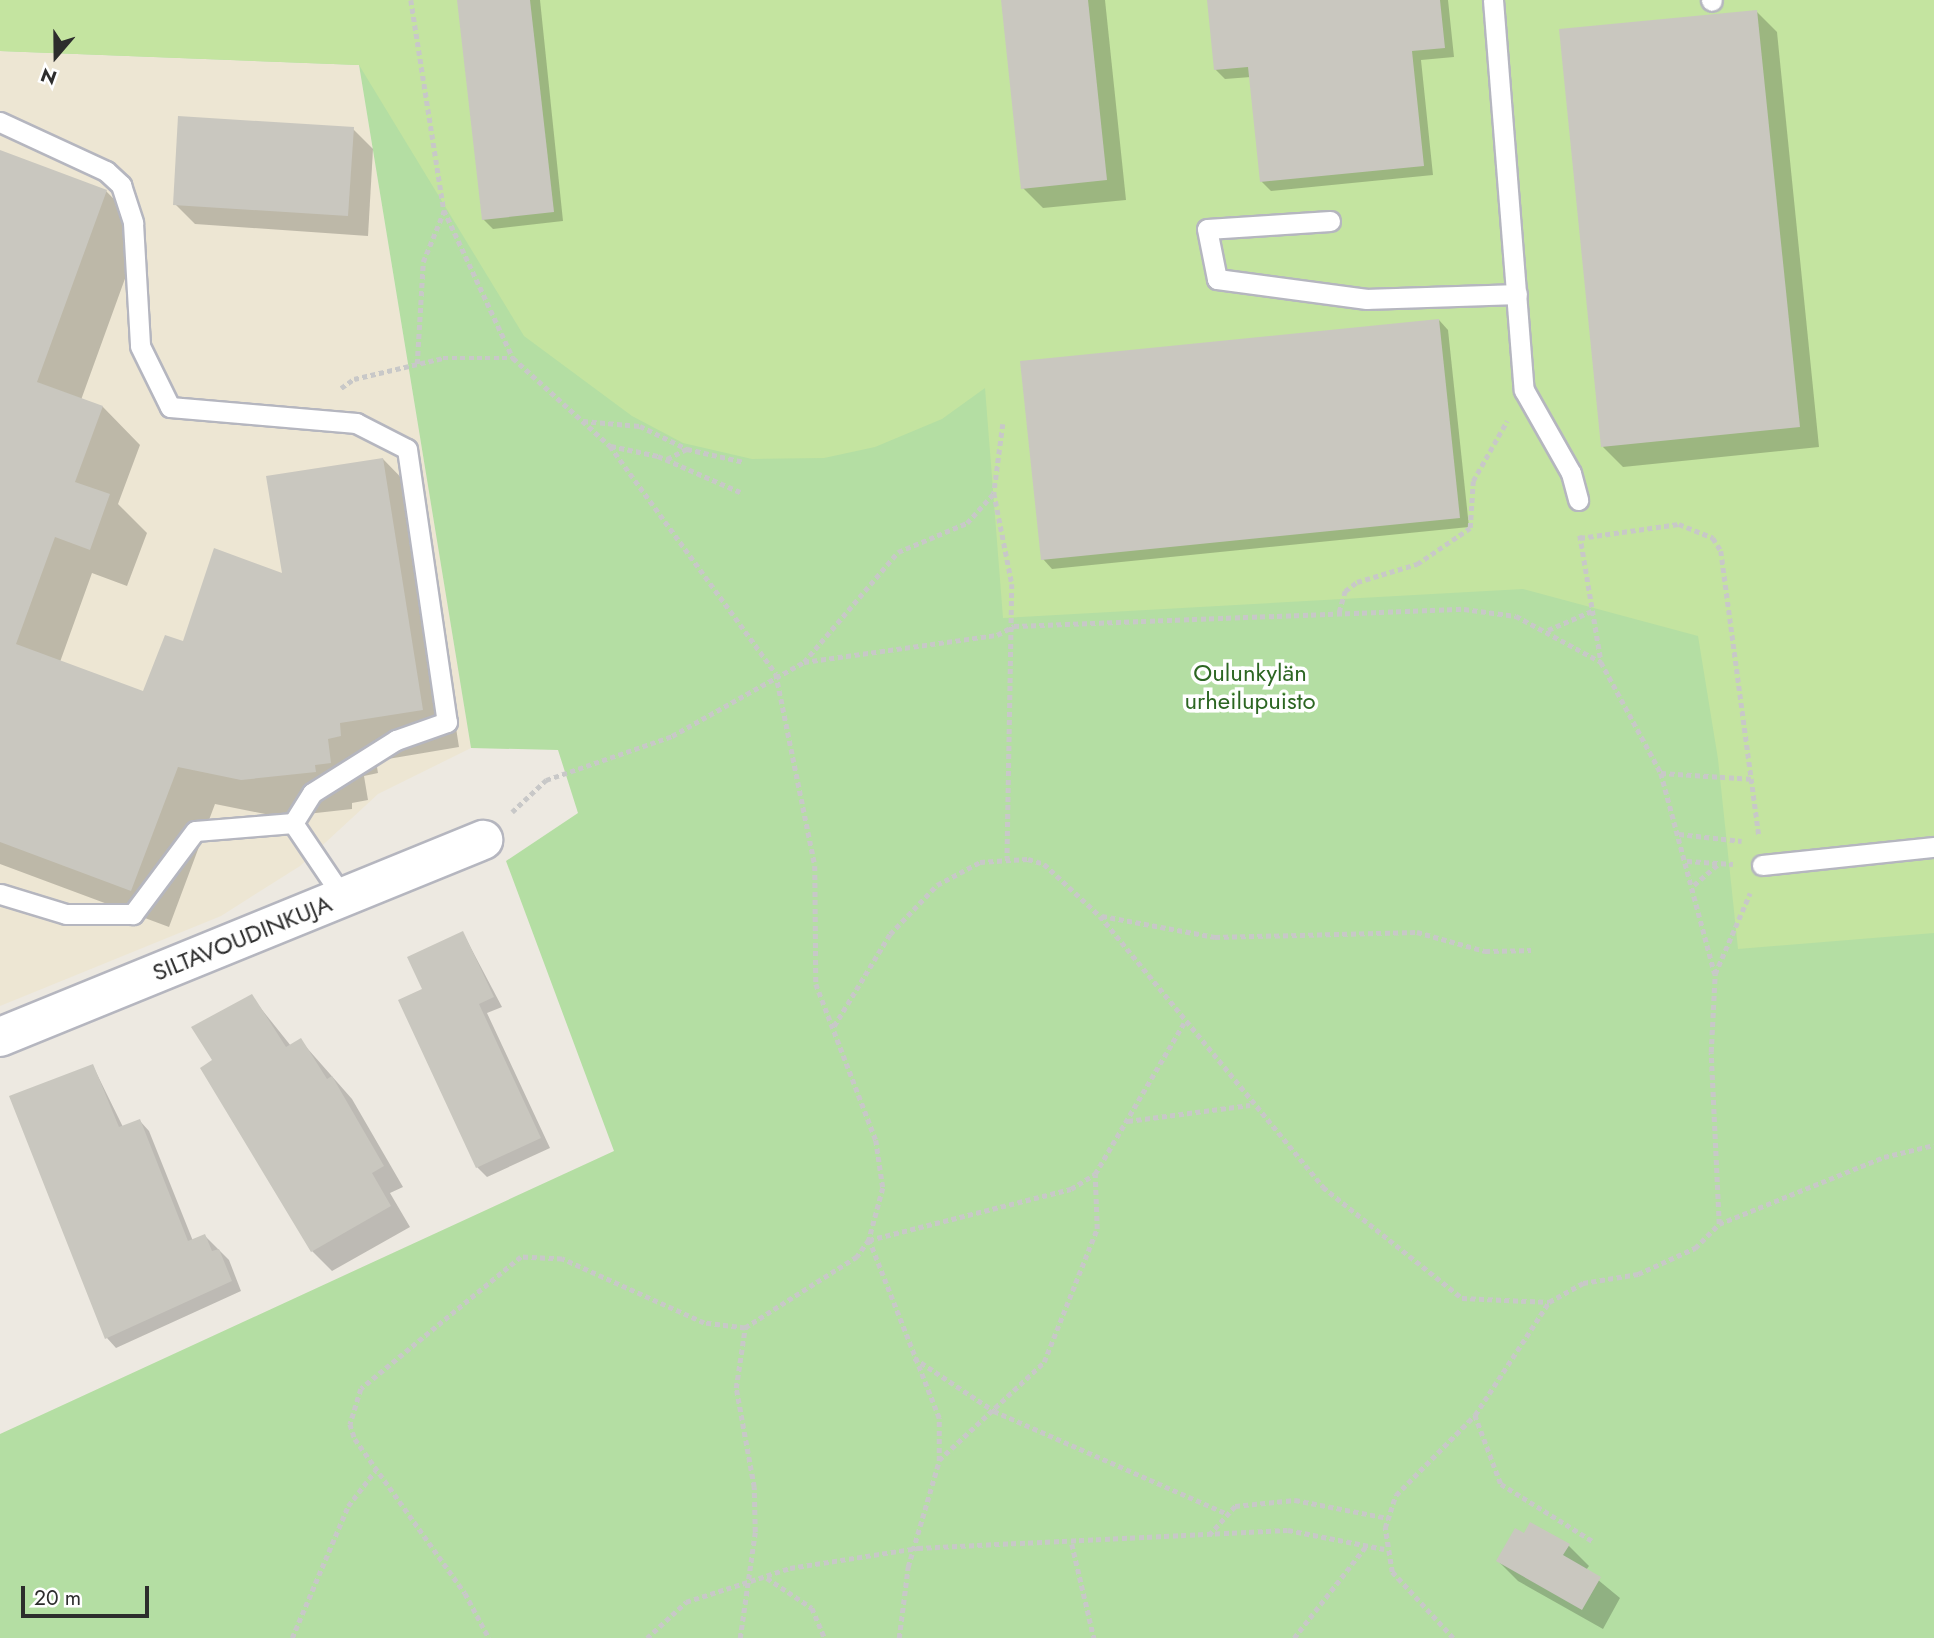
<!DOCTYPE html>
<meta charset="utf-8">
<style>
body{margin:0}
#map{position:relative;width:1934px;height:1638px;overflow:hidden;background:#ede9e1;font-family:Jost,sans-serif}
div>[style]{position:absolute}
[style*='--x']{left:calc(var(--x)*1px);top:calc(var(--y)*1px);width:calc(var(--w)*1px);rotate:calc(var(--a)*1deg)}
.education>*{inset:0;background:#ede6d3}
.green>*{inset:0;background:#b4dea3}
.pitch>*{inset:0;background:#c4e4a0}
.shadow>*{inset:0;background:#0003}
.building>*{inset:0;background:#c9c7bf}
.path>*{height:4.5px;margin-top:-2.25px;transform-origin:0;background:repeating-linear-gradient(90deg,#c8c8c8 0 5px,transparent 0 8.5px)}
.roads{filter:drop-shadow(2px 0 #b5b6bf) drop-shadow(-2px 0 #b5b6bf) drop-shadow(0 2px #b5b6bf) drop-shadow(0 -2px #b5b6bf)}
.lane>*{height:19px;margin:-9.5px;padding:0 9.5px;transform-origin:9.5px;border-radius:9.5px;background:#fff}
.street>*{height:38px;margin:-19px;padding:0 19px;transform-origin:19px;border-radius:19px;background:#fff}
span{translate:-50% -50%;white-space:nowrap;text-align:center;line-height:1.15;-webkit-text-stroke:7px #fff;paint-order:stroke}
.park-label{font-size:24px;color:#2c6622}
.street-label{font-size:24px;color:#2d2d2d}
.north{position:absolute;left:21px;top:21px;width:70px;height:70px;-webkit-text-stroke:5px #fff;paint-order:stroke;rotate:200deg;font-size:19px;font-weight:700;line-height:28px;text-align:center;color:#2d2d2d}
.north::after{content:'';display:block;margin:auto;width:24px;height:32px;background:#2d2d2d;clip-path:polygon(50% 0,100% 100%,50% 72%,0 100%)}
.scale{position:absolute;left:21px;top:1586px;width:128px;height:32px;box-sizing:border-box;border:4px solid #2d2d2d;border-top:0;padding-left:9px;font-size:21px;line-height:24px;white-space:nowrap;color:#2d2d2d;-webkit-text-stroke:5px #fff;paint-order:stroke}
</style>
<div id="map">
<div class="education">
<div style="clip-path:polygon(0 51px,359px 65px,471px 748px,378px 794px,300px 866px,221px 916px,0 1006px)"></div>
</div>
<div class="green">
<div style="clip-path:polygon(0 0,1934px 0,1934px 1638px,0 1638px,0 1434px,614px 1151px,506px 861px,578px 813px,558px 750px,471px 748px,359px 65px,0 51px)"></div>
</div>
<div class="pitch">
<div style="clip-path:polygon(0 0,1934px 0,1934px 933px,1738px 949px,1718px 759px,1698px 636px,1523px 589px,1003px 618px,985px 388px,942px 419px,875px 447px,824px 458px,752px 459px,683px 443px,632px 416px,524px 336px,359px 65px,0 51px)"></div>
</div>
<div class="shadow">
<div style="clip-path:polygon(459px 0,540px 0,563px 221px,493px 229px,483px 219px)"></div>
<div style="clip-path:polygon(1003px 0,1105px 0,1126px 200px,1043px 208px,1023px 188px)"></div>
<div style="clip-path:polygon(1209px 0,1448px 0,1454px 57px,1421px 60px,1433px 175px,1271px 191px,1261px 181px,1251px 77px,1225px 79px,1215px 69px)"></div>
<div style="clip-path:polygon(1756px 11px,1777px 32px,1819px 447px,1623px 467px,1603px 447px)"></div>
<div style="clip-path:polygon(353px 129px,373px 149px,368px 236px,195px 224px,175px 204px)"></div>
<div style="clip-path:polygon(0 151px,106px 191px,143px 229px,81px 400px,103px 407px,140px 445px,118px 504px,147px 533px,127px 586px,92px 573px,60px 662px,144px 694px,184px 644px,284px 575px,383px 459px,420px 497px,459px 747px,376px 761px,378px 773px,364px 776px,368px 800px,352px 803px,352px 809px,280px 817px,215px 804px,169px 927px,0 864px)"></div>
<div style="clip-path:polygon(1439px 320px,1448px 330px,1469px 527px,1052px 569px,1043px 559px)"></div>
<div style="clip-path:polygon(463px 933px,502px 1007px,487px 1013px,550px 1148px,487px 1177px,477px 1167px,424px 990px)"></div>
<div style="clip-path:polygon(251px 996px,291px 1046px,300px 1040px,352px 1099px,403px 1187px,390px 1193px,410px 1227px,332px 1271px,312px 1251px,215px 1061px)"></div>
<div style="clip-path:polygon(93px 1066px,123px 1127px,140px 1121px,149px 1131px,193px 1241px,205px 1236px,229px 1260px,241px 1291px,116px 1348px,107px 1338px,12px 1097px)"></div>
<div style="clip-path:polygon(1525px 1535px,1569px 1546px,1589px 1566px,1586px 1570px,1620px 1598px,1603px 1629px,1518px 1581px,1498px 1561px)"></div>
</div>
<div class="building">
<div style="clip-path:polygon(457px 0,530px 0,554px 212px,482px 220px)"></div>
<div style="clip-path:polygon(1001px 0,1088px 0,1107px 180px,1021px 189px)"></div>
<div style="clip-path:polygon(1207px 0,1440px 0,1445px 48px,1412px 51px,1424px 166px,1260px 182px,1248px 67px,1214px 70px)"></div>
<div style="clip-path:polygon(1757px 10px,1800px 427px,1601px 447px,1559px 29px)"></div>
<div style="clip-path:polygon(178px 116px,354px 127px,348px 216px,173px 205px)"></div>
<div style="clip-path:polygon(0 150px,107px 190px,37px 382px,103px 406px,75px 482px,110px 494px,90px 550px,55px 537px,16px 644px,143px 691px,165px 635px,183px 641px,214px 548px,282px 573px,266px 476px,383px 458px,423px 710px,340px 723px,341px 736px,328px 739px,331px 763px,315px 765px,316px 772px,241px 780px,178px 767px,131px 891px,0 842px)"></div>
<div style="clip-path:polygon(1439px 319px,1460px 518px,1041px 560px,1020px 361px)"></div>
<div style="clip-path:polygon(463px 931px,494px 997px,479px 1004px,541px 1138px,476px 1168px,398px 1000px,422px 989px,407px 957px)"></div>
<div style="clip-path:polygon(252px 994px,286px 1047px,301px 1038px,327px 1079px,332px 1076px,384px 1166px,372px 1173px,391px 1206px,311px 1252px,200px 1068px,212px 1060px,191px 1027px)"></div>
<div style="clip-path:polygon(93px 1064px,119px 1127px,140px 1119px,188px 1241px,205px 1234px,212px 1251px,219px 1249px,232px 1281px,105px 1339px,9px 1096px)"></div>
<div style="clip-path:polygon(1530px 1522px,1570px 1544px,1563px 1555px,1601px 1577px,1582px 1610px,1496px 1561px,1515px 1528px,1524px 1533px)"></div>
</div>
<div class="path">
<div style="--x:411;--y:0;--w:213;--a:81.1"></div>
<div style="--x:444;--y:210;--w:163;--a:65"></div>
<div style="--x:513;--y:358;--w:131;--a:42.2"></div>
<div style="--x:610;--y:446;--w:282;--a:53.9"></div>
<div style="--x:776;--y:674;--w:196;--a:78.5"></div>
<div style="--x:815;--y:866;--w:118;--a:89.5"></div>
<div style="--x:816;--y:984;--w:167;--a:69"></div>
<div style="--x:876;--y:1140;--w:49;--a:81.7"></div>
<div style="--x:883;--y:1188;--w:54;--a:105.1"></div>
<div style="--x:869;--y:1240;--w:21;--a:125"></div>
<div style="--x:857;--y:1257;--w:133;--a:147.6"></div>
<div style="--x:745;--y:1328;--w:41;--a:-173"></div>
<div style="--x:704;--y:1323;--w:156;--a:-155.7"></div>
<div style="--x:562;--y:1259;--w:41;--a:-177.2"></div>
<div style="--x:521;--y:1257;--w:207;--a:140.5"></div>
<div style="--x:361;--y:1389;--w:37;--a:107"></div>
<div style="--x:350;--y:1424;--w:16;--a:72"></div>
<div style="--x:355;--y:1439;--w:189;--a:54.5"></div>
<div style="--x:465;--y:1593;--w:51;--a:61.9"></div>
<div style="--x:417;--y:364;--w:102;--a:-86.6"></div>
<div style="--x:423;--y:262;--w:55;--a:-67.6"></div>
<div style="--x:341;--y:388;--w:16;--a:-35"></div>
<div style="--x:354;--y:379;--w:91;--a:-13.3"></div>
<div style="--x:443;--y:358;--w:70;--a:0"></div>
<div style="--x:583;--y:421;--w:57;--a:5"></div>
<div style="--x:640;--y:426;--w:52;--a:26.1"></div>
<div style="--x:687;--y:449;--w:58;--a:12.8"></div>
<div style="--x:1003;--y:424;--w:70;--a:97.4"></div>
<div style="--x:994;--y:493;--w:93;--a:78.8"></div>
<div style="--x:1012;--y:584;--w:274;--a:91"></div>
<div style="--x:611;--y:446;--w:48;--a:12"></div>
<div style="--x:658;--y:456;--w:90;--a:23.7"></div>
<div style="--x:667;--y:459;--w:22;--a:-27"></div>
<div style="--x:1580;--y:535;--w:128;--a:80.5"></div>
<div style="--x:1580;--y:538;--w:100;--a:-8"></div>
<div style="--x:1679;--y:524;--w:37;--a:22"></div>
<div style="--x:1713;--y:538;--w:15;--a:58"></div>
<div style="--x:1721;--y:551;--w:286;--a:82.4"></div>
<div style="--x:1339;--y:612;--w:22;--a:-74"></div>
<div style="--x:1345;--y:591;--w:15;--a:-37"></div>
<div style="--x:1357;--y:582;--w:63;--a:-16.7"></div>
<div style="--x:1417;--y:564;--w:64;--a:-34.2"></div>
<div style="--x:1470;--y:528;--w:47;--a:-86.3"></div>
<div style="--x:1473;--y:481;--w:69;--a:-60.5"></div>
<div style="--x:1548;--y:630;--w:48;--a:-23.4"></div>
<div style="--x:804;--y:662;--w:145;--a:-49.5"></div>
<div style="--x:898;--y:552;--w:75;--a:-22.8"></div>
<div style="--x:967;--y:523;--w:39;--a:-48"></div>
<div style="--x:1661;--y:773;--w:93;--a:3.7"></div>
<div style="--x:512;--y:812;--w:47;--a:-43.3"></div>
<div style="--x:546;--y:780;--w:133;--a:-19.2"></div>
<div style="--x:672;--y:736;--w:151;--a:-29.3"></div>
<div style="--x:804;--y:662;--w:195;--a:-8"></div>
<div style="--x:997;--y:635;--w:19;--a:-28"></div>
<div style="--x:1014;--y:626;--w:450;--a:-2.2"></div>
<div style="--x:1464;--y:609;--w:52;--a:7.7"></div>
<div style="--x:1516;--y:616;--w:97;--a:28.4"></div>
<div style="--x:1601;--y:662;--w:126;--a:61.6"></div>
<div style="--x:1661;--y:773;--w:208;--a:75"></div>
<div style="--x:1679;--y:834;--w:63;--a:6.3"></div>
<div style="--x:1687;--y:861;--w:46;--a:3.7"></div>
<div style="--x:1694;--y:885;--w:33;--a:-41"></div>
<div style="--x:1102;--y:916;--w:115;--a:10.5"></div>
<div style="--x:1215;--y:937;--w:202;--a:-1.4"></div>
<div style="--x:1417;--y:932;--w:71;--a:15.6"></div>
<div style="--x:1485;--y:951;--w:46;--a:-1.2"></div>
<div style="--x:834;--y:1026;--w:108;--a:-58.7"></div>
<div style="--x:890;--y:934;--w:68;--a:-46.2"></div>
<div style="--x:937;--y:885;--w:49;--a:-28.1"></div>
<div style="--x:980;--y:862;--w:48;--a:-3.6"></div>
<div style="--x:1028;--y:859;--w:17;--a:17"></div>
<div style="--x:1044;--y:864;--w:76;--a:42.9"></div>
<div style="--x:1100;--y:916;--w:351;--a:50.5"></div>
<div style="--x:1323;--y:1187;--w:178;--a:38.6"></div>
<div style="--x:1462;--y:1298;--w:87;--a:2.6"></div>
<div style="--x:1128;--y:1121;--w:123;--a:-7.5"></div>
<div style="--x:1719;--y:1224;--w:172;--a:-92.7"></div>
<div style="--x:1711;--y:1052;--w:78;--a:-87.1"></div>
<div style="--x:1715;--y:974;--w:88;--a:-66.6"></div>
<div style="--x:914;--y:1358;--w:96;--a:33.5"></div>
<div style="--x:994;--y:1411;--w:256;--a:23.8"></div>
<div style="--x:1475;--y:1415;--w:74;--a:69.4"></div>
<div style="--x:1501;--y:1484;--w:110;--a:31.9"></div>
<div style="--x:939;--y:1460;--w:144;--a:-43"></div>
<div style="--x:1044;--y:1362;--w:143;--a:-68.3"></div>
<div style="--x:1097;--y:1229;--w:54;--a:-92.1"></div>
<div style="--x:1209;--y:1535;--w:39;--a:-48"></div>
<div style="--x:1235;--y:1506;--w:60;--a:-5.7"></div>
<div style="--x:1295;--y:1500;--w:95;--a:11"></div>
<div style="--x:1072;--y:1544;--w:97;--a:76.8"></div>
<div style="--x:767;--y:1578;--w:54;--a:33.7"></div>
<div style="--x:812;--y:1608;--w:33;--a:67"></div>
<div style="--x:292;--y:1638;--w:143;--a:-67"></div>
<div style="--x:348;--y:1506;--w:44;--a:-52.4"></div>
<div style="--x:647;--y:1638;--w:53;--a:-42.7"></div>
<div style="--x:686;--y:1602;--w:109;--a:-18.1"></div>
<div style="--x:790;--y:1568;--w:130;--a:-8.9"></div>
<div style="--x:918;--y:1548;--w:370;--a:-2.8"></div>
<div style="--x:1288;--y:1530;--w:98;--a:11.2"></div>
<div style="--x:740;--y:1638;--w:107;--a:-81.9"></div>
<div style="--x:755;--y:1532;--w:45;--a:-91.3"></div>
<div style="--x:754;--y:1487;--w:101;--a:-100.3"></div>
<div style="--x:736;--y:1388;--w:61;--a:-81.5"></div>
<div style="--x:899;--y:1638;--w:72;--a:-82.8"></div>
<div style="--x:908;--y:1567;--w:110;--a:-73.7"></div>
<div style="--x:939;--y:1461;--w:43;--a:-90"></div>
<div style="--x:939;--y:1418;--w:191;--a:-111.5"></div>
<div style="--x:869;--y:1240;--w:208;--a:-14.2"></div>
<div style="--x:1071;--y:1189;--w:28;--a:-32"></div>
<div style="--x:1095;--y:1174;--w:175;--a:-59.5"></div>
<div style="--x:1294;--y:1638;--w:118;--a:-51.9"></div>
<div style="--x:1453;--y:1638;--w:90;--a:-132.7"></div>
<div style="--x:1392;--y:1572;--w:45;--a:-99"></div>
<div style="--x:1385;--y:1528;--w:35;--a:-72"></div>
<div style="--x:1396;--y:1495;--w:112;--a:-45.4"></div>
<div style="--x:1475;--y:1415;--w:135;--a:-56.8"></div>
<div style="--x:1549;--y:1302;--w:39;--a:-29"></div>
<div style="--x:1583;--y:1283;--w:56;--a:-9.3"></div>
<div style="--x:1638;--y:1274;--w:63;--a:-24.5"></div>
<div style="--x:1695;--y:1248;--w:34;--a:-45"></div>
<div style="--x:1719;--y:1224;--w:178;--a:-22.1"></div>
<div style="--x:1884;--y:1157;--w:51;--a:-13.5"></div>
</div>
<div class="roads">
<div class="lane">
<div style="--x:1493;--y:0;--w:391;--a:85.5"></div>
<div style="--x:1524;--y:390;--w:95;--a:60.5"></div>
<div style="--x:1571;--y:473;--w:28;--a:75"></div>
<div style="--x:1711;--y:0;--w:1;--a:45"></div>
<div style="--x:0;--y:122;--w:117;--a:24.8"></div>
<div style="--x:106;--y:171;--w:21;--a:43"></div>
<div style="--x:121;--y:185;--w:40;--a:72"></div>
<div style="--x:133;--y:223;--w:123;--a:86.7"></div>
<div style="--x:140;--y:346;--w:68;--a:63.8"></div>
<div style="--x:170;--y:407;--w:187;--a:4.9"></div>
<div style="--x:356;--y:423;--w:57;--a:27"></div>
<div style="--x:407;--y:449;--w:276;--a:81.7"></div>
<div style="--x:447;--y:722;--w:54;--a:160.6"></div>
<div style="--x:396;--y:740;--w:99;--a:147.8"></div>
<div style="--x:312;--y:793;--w:36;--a:122"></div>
<div style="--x:293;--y:823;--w:98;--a:175.3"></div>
<div style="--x:195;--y:831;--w:104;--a:126.8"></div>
<div style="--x:133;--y:914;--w:67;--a:180"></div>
<div style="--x:66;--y:914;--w:69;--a:-163.1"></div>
<div style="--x:1330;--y:221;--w:123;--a:176.3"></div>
<div style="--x:1207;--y:229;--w:51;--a:78.7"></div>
<div style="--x:1217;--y:279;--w:151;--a:7.6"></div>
<div style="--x:1367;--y:299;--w:150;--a:-1.9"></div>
<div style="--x:293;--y:823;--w:89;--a:56"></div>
<div style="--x:1762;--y:865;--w:173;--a:-6"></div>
</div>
<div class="street">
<div style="--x:0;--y:1037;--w:522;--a:-22.19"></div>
</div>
</div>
<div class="park-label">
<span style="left:1250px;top:687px">Oulunkylän<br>urheilupuisto</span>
</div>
<div class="street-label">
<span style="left:242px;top:938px;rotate:-22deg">SILTAVOUDINKUJA</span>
</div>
<div class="north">N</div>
<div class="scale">20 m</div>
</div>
